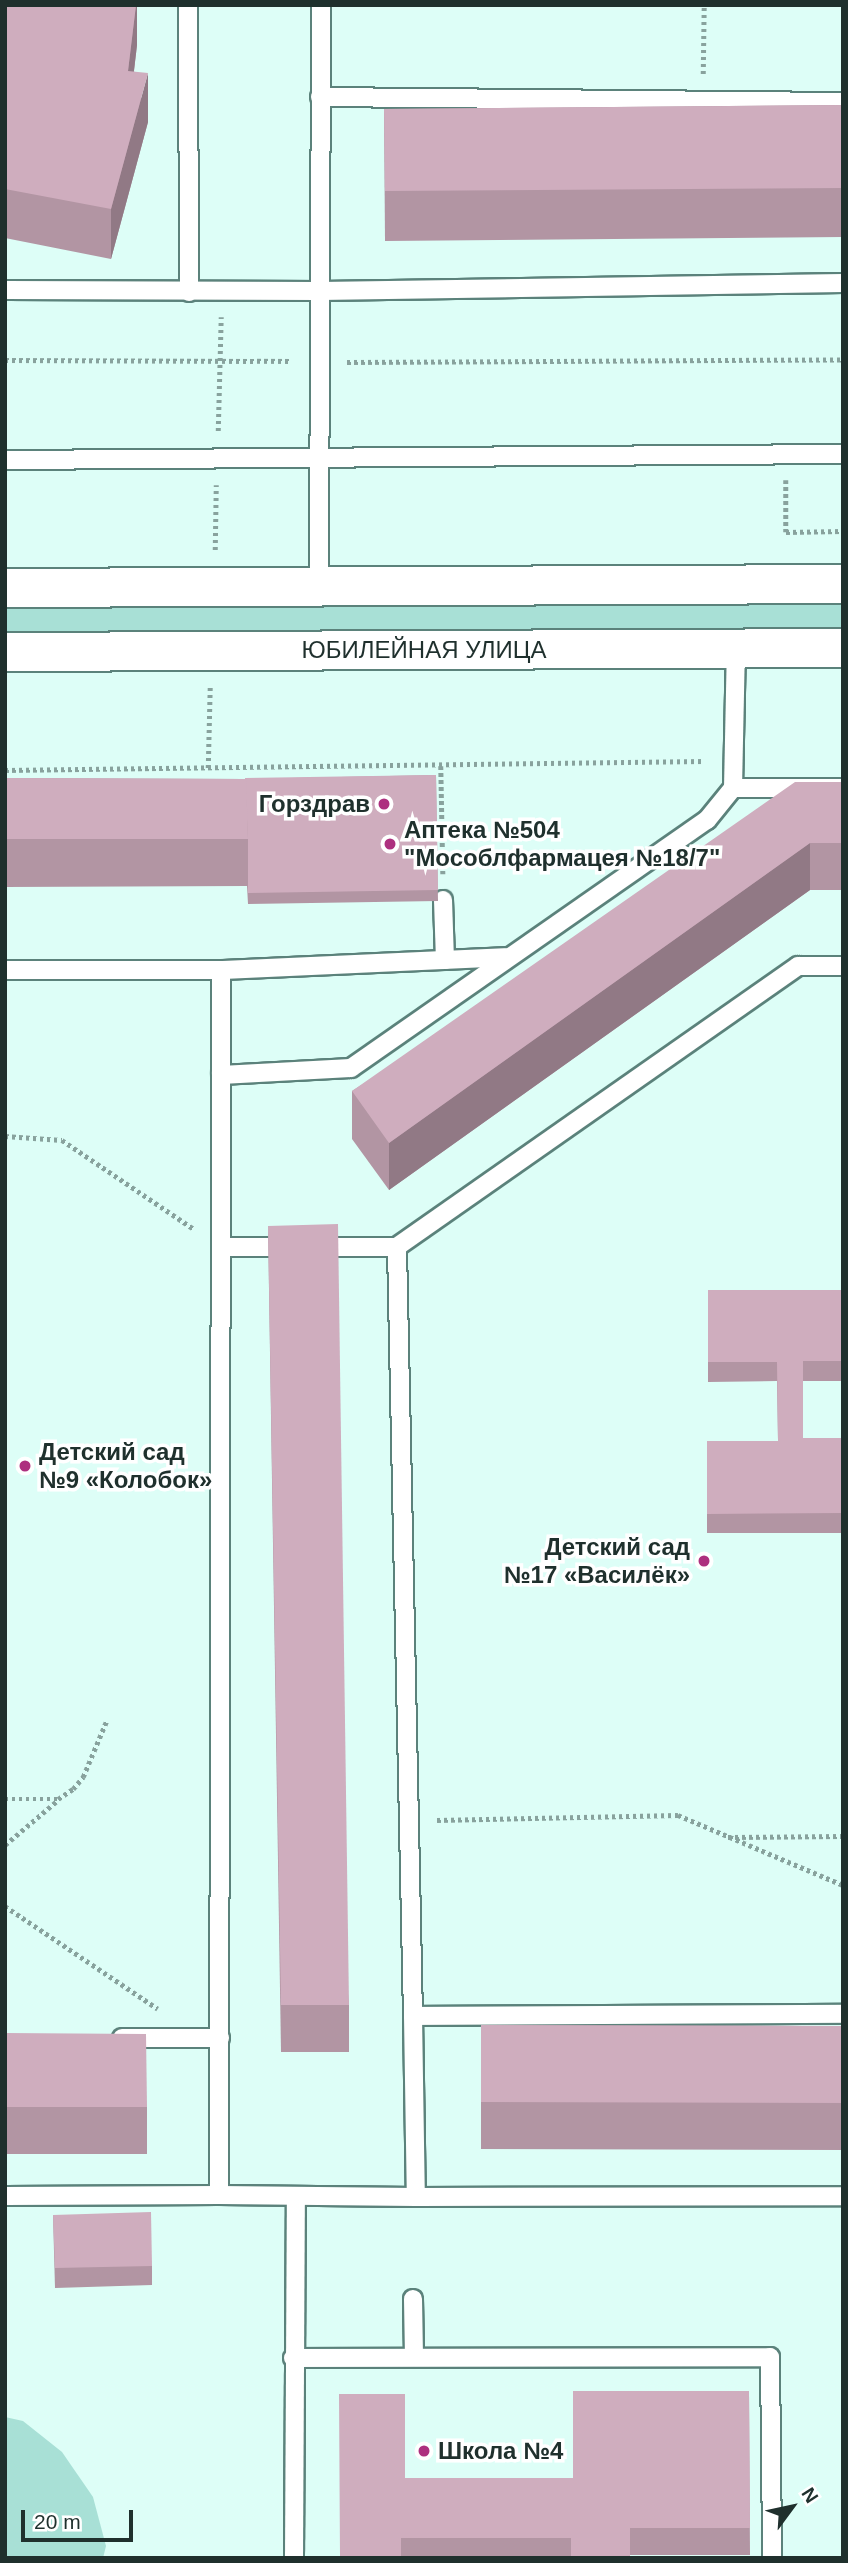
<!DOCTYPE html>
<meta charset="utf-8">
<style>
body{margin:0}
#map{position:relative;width:848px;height:2563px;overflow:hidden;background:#ddfef7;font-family:Arial,sans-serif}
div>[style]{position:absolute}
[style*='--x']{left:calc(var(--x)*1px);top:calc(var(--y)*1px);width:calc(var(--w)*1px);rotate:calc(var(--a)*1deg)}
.green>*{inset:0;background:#a8e0d6}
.path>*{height:4.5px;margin-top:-2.25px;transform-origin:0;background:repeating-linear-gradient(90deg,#88a29d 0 3.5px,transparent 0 7px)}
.roads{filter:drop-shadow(2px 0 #5b827b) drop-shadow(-2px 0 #5b827b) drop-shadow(0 2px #5b827b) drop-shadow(0 -2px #5b827b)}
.lane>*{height:18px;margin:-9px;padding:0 9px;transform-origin:9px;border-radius:9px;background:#fff}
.secondary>*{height:38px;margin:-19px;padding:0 19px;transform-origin:19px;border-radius:19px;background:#fff}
.wall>*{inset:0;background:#b295a3}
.shaded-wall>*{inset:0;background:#917985}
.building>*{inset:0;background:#cfadbe}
.dots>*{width:19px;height:19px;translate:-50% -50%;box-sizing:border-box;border:4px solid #fff;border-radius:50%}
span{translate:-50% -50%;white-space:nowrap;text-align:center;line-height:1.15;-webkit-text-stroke:7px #fff;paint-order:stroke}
.street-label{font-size:24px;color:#1f302d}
.poi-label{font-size:24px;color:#1f302d;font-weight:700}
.right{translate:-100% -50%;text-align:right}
.left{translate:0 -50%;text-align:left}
.frame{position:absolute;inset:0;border:7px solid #1f302d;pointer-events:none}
.north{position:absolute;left:757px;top:2472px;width:70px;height:70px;-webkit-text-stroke:5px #fff;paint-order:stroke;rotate:57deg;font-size:19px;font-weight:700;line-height:28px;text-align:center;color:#1f302d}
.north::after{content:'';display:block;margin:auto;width:24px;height:32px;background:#1f302d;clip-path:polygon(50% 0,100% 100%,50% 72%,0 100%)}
.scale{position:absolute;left:21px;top:2510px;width:112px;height:32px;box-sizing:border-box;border:4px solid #1f302d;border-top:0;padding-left:9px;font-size:21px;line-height:24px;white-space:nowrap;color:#1f302d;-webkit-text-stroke:5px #fff;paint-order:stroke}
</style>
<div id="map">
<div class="green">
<div style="clip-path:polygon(843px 603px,843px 629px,5px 632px,5px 607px)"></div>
<div style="clip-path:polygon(5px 2417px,23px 2421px,62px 2452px,93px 2497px,106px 2546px,103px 2558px,5px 2558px)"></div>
</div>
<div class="path">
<div style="--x:703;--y:74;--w:69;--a:-89.2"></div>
<div style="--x:5;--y:360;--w:287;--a:0.2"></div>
<div style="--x:347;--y:362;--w:496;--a:-0.3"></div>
<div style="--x:218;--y:431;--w:114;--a:-88.5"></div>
<div style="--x:786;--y:480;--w:52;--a:90"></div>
<div style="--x:786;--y:532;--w:57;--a:-1"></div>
<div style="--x:215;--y:550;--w:65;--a:-89.1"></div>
<div style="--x:441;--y:766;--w:108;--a:88.9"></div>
<div style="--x:208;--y:768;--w:81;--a:-88.6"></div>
<div style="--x:5;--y:770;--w:700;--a:-0.74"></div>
<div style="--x:5;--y:1136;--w:57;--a:4"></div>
<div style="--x:62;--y:1140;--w:159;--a:34"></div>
<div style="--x:5;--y:1799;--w:53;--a:0"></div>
<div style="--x:58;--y:1799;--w:18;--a:-34"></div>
<div style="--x:73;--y:1789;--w:16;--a:-50"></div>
<div style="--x:83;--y:1777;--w:60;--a:-67.3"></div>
<div style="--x:437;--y:1820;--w:241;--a:-1.2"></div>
<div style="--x:678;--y:1815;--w:179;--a:23"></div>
<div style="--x:728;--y:1837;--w:115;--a:-0.5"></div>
<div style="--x:5;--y:1845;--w:70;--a:-40.3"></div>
<div style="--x:5;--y:1906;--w:184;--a:33.9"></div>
</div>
<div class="roads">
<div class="lane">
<div style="--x:188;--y:5;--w:287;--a:89.8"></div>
<div style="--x:320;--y:97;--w:523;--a:0.55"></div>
<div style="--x:5;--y:290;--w:315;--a:0.2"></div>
<div style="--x:320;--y:291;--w:523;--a:-0.88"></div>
<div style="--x:5;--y:460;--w:838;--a:-0.41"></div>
<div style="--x:319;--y:586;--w:581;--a:-89.8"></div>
<div style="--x:733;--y:788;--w:140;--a:-88.8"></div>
<div style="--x:443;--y:900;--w:60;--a:88.1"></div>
<div style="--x:843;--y:966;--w:45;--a:180"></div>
<div style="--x:798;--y:966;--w:490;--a:145"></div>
<div style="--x:397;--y:1247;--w:769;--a:88.81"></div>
<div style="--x:413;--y:2016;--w:430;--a:-0.3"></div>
<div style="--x:5;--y:970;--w:216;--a:0"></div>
<div style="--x:221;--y:970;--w:105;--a:90"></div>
<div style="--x:221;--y:1075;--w:130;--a:-3.1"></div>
<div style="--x:351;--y:1068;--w:434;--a:-34.9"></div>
<div style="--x:707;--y:820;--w:41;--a:-50.9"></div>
<div style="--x:733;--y:788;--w:110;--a:0"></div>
<div style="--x:221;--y:970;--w:285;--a:-2.6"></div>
<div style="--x:221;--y:1247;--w:176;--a:0"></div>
<div style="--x:413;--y:2016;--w:181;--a:89.1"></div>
<div style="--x:416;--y:2197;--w:427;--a:-0.1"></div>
<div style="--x:122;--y:2038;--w:98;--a:0"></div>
<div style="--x:219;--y:2195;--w:197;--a:0.6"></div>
<div style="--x:5;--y:2196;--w:214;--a:-0.3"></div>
<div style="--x:219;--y:2195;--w:1120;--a:-89.9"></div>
<div style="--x:413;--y:2299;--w:58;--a:89"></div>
<div style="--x:293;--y:2358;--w:477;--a:-0.1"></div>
<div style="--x:770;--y:2357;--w:201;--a:89.4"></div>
<div style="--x:294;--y:2558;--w:361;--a:-89.7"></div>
</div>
<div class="secondary">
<div style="--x:5;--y:588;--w:838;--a:-0.27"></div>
<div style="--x:5;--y:652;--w:838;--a:-0.27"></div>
</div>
</div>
<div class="wall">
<div style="clip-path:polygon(5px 5px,137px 5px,137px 45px,134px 71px,148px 122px,111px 259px,5px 238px)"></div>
<div style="clip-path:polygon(843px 105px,843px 237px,385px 241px,384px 109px)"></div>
<div style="clip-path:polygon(436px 775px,438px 901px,248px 904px,247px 886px,5px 887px,5px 778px,245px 779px)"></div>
<div style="clip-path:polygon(843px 782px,843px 890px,810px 890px,389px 1190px,352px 1139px,352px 1091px)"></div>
<div style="clip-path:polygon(268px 1226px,349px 2005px,349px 2052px,281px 2052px)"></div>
<div style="clip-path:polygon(708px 1290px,843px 1290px,843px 1381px,803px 1381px,803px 1438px,843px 1438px,843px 1533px,707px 1533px,707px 1441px,778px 1441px,777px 1381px,708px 1382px)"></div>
<div style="clip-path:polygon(481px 2025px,843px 2026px,843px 2150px,481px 2149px)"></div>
<div style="clip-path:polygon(5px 2033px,147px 2107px,147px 2154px,5px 2154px)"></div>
<div style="clip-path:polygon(53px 2215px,152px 2266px,152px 2285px,55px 2288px)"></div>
<div style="clip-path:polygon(749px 2391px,750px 2555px,630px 2555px,630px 2558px,340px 2558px,405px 2478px,573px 2478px)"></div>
</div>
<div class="shaded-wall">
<div style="clip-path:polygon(136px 5px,137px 5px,137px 45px,128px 120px,128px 71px)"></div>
<div style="clip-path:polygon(148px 73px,148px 122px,111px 259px,111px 209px)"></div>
<div style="clip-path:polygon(810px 843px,810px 890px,389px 1190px,389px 1143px)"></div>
</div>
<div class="building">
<div style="clip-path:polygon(5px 5px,136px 5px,128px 71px,148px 73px,111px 209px,5px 189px)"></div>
<div style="clip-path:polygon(843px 105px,843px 188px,385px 191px,384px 109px)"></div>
<div style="clip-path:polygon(436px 775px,438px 890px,248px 893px,248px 839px,245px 778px)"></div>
<div style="clip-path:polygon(5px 778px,246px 779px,248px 839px,5px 839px)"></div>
<div style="clip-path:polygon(795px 782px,843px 782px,843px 843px,810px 843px,389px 1143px,352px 1091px)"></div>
<div style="clip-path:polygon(338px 1224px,349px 2005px,281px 2005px,268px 1226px)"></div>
<div style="clip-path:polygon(708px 1290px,843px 1290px,843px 1361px,803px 1361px,803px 1438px,843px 1438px,843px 1513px,707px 1514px,707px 1441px,778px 1441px,777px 1362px,708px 1362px)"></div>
<div style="clip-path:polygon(481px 2025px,843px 2026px,843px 2103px,481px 2102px)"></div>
<div style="clip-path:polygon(5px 2033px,146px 2034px,147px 2107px,5px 2107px)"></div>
<div style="clip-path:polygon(151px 2212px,152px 2266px,55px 2268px,53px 2215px)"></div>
<div style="clip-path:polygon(573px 2391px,749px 2391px,750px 2528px,630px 2528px,630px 2558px,571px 2558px,571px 2538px,401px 2538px,401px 2558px,340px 2558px,339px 2394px,405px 2394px,405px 2478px,573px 2478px)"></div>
</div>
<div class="dots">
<div style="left:384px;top:804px;background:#ad307f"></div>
<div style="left:390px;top:844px;background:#ad307f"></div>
<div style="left:25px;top:1466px;background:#ad307f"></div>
<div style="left:704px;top:1561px;background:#ad307f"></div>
<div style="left:424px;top:2451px;background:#ad307f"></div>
</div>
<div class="street-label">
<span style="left:424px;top:650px">ЮБИЛЕЙНАЯ УЛИЦА</span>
</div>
<div class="poi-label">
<span class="right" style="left:370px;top:804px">Горздрав</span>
<span class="left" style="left:404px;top:844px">Аптека №504<br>"Мособлфармацея №18/7"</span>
<span class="left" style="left:39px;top:1466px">Детский сад<br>№9 «Колобок»</span>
<span class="right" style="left:690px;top:1561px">Детский сад<br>№17 «Василёк»</span>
<span class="left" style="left:438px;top:2451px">Школа №4</span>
</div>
<div class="frame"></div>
<div class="north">N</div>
<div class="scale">20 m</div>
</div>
